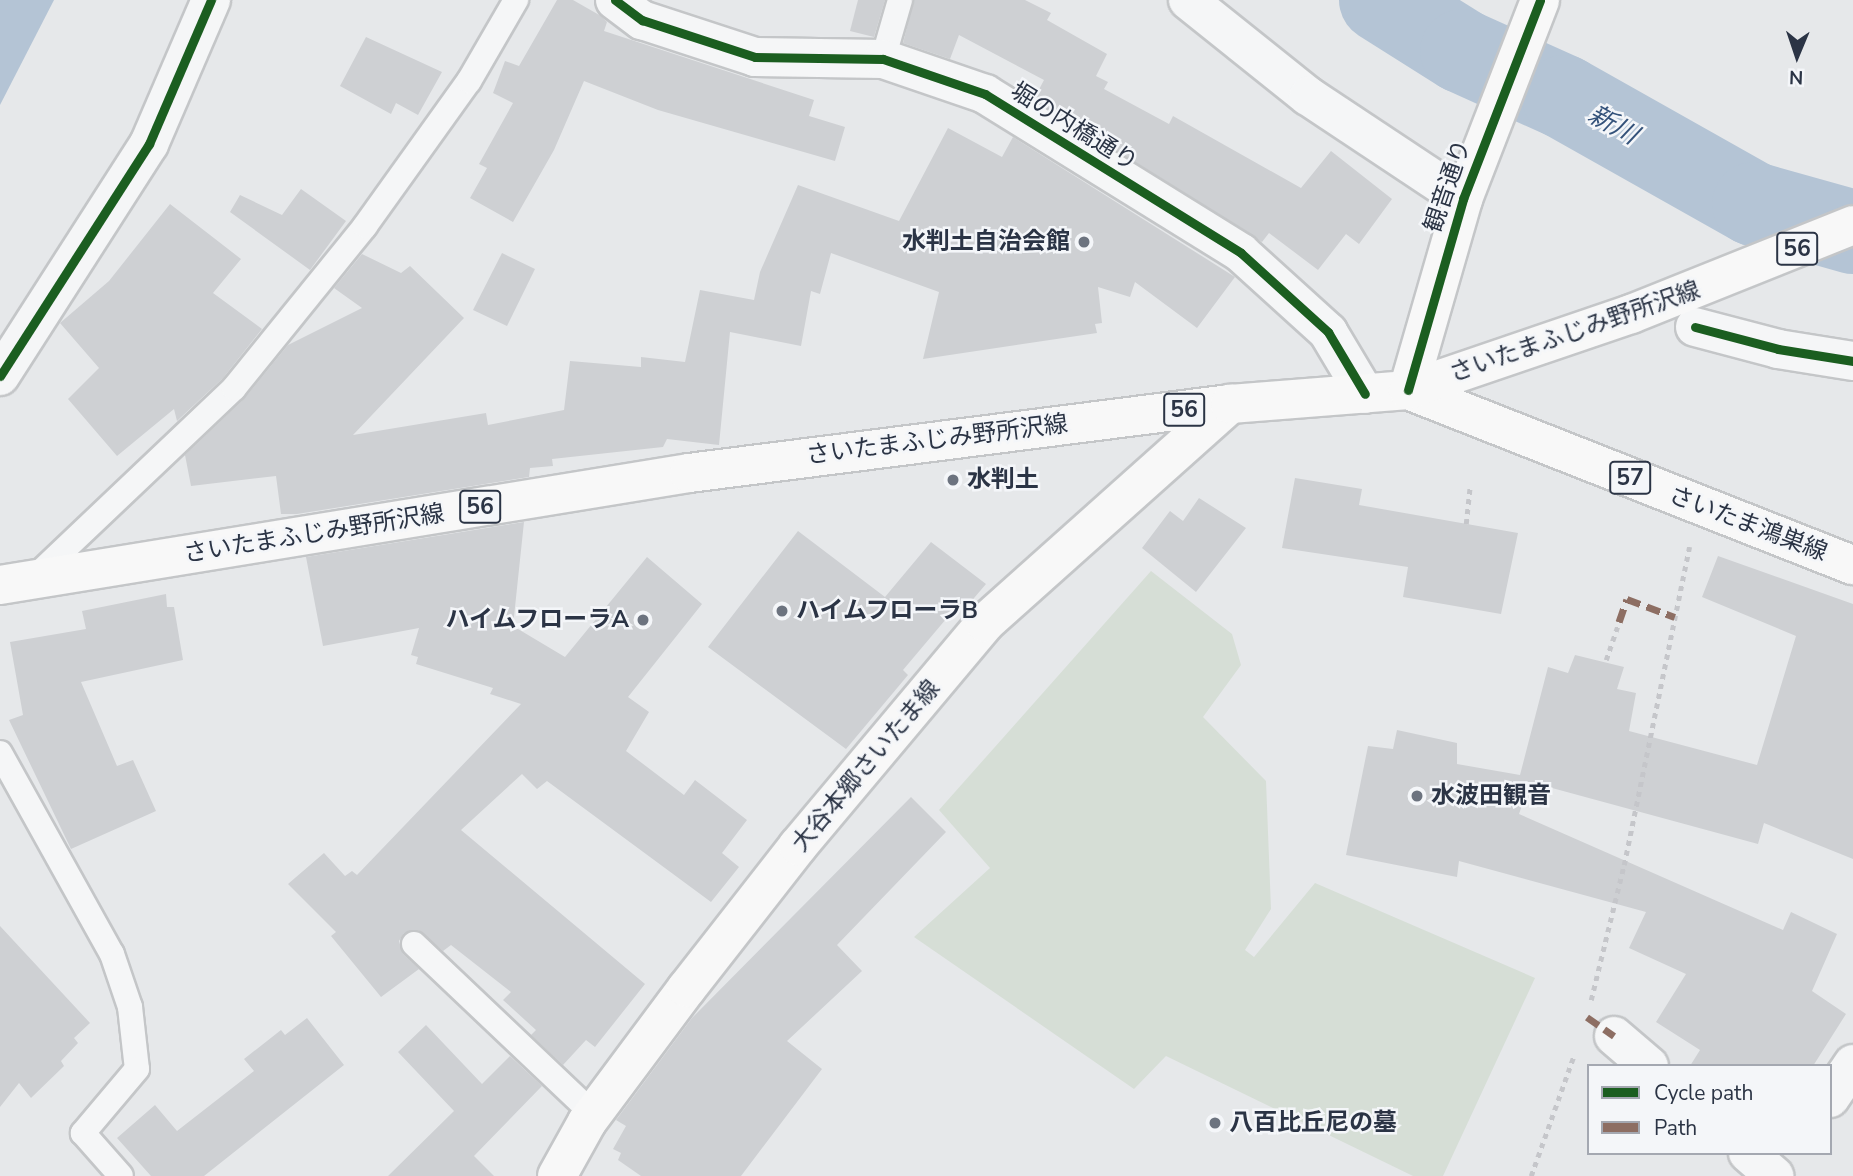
<!DOCTYPE html>
<meta charset="utf-8">
<style>
body{margin:0}
#map{position:relative;width:1853px;height:1176px;overflow:hidden;background:#e6e8ea;font-family:"Nunito Sans","Noto Sans JP",sans-serif}
div>[style]{position:absolute}
[style*='--x']{left:calc(var(--x)*1px);top:calc(var(--y)*1px);width:calc(var(--w)*1px);rotate:calc(var(--a)*1deg)}
.green>*{inset:0;background:#d6ded6}
.water>*{inset:0;background:#b4c4d5}
.river>*{height:84px;margin:-42px;padding:0 42px;transform-origin:42px;border-radius:42px;background:#b4c4d5}
.building>*{inset:0;background:#ced0d3}
.path>*{height:4.5px;margin-top:-2.25px;transform-origin:0;background:repeating-linear-gradient(90deg,#c5c6ca 0 5px,transparent 0 10px)}
.roads{filter:drop-shadow(2px 0 #c4c6c8) drop-shadow(-2px 0 #c4c6c8) drop-shadow(0 2px #c4c6c8) drop-shadow(0 -2px #c4c6c8)}
.lane>*{height:24px;margin:-12px;padding:0 12px;transform-origin:12px;border-radius:12px;background:#f5f6f7}
.street>*{height:38px;margin:-19px;padding:0 19px;transform-origin:19px;border-radius:19px;background:#f5f6f7}
.secondary>*{height:38px;margin:-19px;padding:0 19px;transform-origin:19px;border-radius:19px;background:#f8f8f8}
.primary>*{height:38px;margin:-19px;padding:0 19px;transform-origin:19px;border-radius:19px;background:#f8f8f8}
.quiet>*{height:7px;margin-top:-3.5px;transform-origin:0;background:repeating-linear-gradient(90deg,#8d6e63 0 14px,transparent 0 21px)}
.cycleway>*{height:9px;margin:-4.5px;padding:0 4.5px;transform-origin:4.5px;border-radius:4.5px;background:#1b5e20}
.dots>*{width:19px;height:19px;translate:-50% -50%;box-sizing:border-box;border:4px solid #f4f6f9;border-radius:50%}
span{translate:-50% -50%;white-space:nowrap;text-align:center;line-height:1.15;-webkit-text-stroke:5px #f4f6f9;paint-order:stroke}
.shield-label span{padding:2px 5px;background:#f4f6f9;border:2px solid;border-radius:5px;-webkit-text-stroke-width:0}
.shield-label{font-size:23px;color:#2b3445;font-weight:700}
.street-label{font-size:24px;color:#2b3445}
.poi-label{font-size:24px;color:#2b3445;font-weight:700}
.right{translate:-100% -50%;text-align:right}
.left{translate:0 -50%;text-align:left}
.water-label{font-size:26px;color:#34527a;font-style:italic}
.legend{position:absolute;left:1587px;top:1064px;width:245px;height:91px;box-sizing:border-box;background:#f4f6f9;border:2px solid #a4a8b1;margin:0;padding:9px 12px;list-style:none;font-size:21px;color:#2b3445}
.legend li{display:flex;align-items:center;gap:14px;height:35px}
.legend b{width:35px;border:2px solid #a4a8b1}
.north{position:absolute;left:1762px;top:21px;width:70px;height:70px;-webkit-text-stroke:5px #f4f6f9;paint-order:stroke;rotate:182deg;font-size:19px;font-weight:700;line-height:28px;text-align:center;color:#2b3445}
.north::after{content:'';display:block;margin:auto;width:24px;height:32px;background:#2b3445;clip-path:polygon(50% 0,100% 100%,50% 72%,0 100%)}
</style>
<div id="map">
<div class="green">
<div style="clip-path:polygon(1151px 571px,1232px 634px,1241px 665px,1203px 717px,1266px 781px,1271px 909px,1245px 950px,1254px 957px,1315px 883px,1535px 978px,1443px 1176px,1413px 1176px,1166px 1056px,1134px 1089px,914px 937px,990px 868px,939px 810px)"></div>
</div>
<div class="water">
<div style="clip-path:polygon(0 0,54px 0,0 105px)"></div>
</div>
<div class="river">
<div style="--x:1381;--y:0;--w:96;--a:32.2"></div>
<div style="--x:1462;--y:51;--w:112;--a:24.3"></div>
<div style="--x:1564;--y:97;--w:218;--a:29.4"></div>
<div style="--x:1754;--y:204;--w:103;--a:15.8"></div>
</div>
<div class="building">
<div style="clip-path:polygon(557px 0,573px 0,601px 16px,607px 22px,604px 31px,814px 100px,809px 116px,845px 127px,835px 161px,658px 110px,584px 81px,554px 150px,513px 222px,470px 198px,487px 168px,479px 164px,513px 103px,493px 93px,505px 61px,519px 66px)"></div>
<div style="clip-path:polygon(858px 0,885px 0,874px 37px,850px 31px)"></div>
<div style="clip-path:polygon(914px 0,1025px 0,1051px 13px,1047px 20px,1107px 54px,1096px 76px,1108px 82px,1104px 89px,1169px 124px,1173px 116px,1301px 188px,1331px 151px,1392px 199px,1359px 244px,1346px 234px,1318px 270px,1269px 233px,1262px 242px,1034px 99px,1044px 80px,959px 35px,950px 59px,903px 43px)"></div>
<div style="clip-path:polygon(366px 37px,442px 72px,418px 115px,396px 103px,391px 114px,340px 86px)"></div>
<div style="clip-path:polygon(948px 128px,1002px 157px,1013px 137px,1235px 277px,1197px 328px,1135px 282px,1130px 297px,1098px 287px,1102px 323px,1095px 324px,1097px 333px,923px 359px,939px 292px,831px 253px,820px 294px,811px 291px,801px 346px,730px 332px,719px 445px,667px 439px,663px 447px,552px 459px,553px 466px,530px 468px,529px 477px,297px 514px,281px 514px,276px 476px,191px 486px,185px 455px,244px 399px,288px 345px,362px 308px,334px 288px,362px 254px,401px 273px,410px 266px,464px 318px,353px 435px,486px 413px,488px 425px,564px 410px,570px 361px,641px 367px,641px 357px,685px 362px,700px 290px,754px 300px,760px 272px,798px 185px,899px 221px)"></div>
<div style="clip-path:polygon(301px 189px,346px 221px,310px 270px,230px 212px,240px 195px,282px 215px)"></div>
<div style="clip-path:polygon(170px 204px,241px 259px,213px 293px,262px 329px,223px 378px,177px 421px,174px 409px,117px 456px,68px 399px,99px 368px,60px 323px,109px 281px)"></div>
<div style="clip-path:polygon(502px 253px,535px 269px,507px 326px,473px 310px)"></div>
<div style="clip-path:polygon(1295px 478px,1362px 489px,1359px 505px,1518px 533px,1501px 614px,1403px 597px,1408px 567px,1282px 548px)"></div>
<div style="clip-path:polygon(1199px 498px,1246px 528px,1196px 592px,1142px 548px,1170px 511px,1183px 521px)"></div>
<div style="clip-path:polygon(524px 522px,513px 626px,565px 657px,647px 557px,702px 604px,628px 697px,649px 712px,626px 751px,684px 795px,695px 780px,747px 820px,722px 853px,739px 867px,711px 902px,547px 781px,537px 789px,522px 774px,461px 830px,645px 984px,595px 1047px,586px 1040px,563px 1065px,531px 1035px,536px 1030px,503px 1000px,511px 992px,451px 945px,443px 951px,418px 930px,404px 933px,399px 941px,403px 954px,419px 969px,381px 997px,331px 936px,336px 932px,288px 884px,324px 853px,345px 876px,352px 871px,357px 875px,521px 704px,490px 694px,493px 688px,416px 664px,418px 657px,411px 655px,419px 628px,323px 646px,306px 557px)"></div>
<div style="clip-path:polygon(798px 531px,885px 597px,931px 542px,986px 584px,963px 611px,957px 606px,903px 670px,908px 675px,846px 749px,708px 647px)"></div>
<div style="clip-path:polygon(1718px 556px,1853px 604px,1853px 859px,1764px 823px,1758px 844px,1530px 782px,1519px 814px,1783px 930px,1791px 912px,1837px 934px,1812px 991px,1846px 1014px,1813px 1066px,1690px 1066px,1700px 1050px,1656px 1022px,1686px 974px,1629px 948px,1646px 912px,1459px 861px,1457px 877px,1346px 855px,1368px 746px,1393px 749px,1397px 730px,1457px 743px,1457px 764px,1520px 775px,1548px 667px,1568px 673px,1575px 655px,1624px 667px,1617px 689px,1636px 693px,1629px 731px,1757px 765px,1796px 636px,1702px 597px)"></div>
<div style="clip-path:polygon(166px 594px,167px 607px,174px 607px,183px 660px,81px 682px,117px 766px,133px 760px,156px 811px,71px 849px,9px 720px,23px 715px,10px 642px,86px 629px,82px 611px)"></div>
<div style="clip-path:polygon(911px 797px,946px 832px,837px 945px,862px 971px,787px 1041px,822px 1069px,741px 1176px,641px 1176px,618px 1160px,621px 1153px,613px 1149px,626px 1126px,616px 1120px,692px 1018px)"></div>
<div style="clip-path:polygon(0 926px,90px 1023px,74px 1038px,78px 1043px,61px 1061px,64px 1066px,31px 1098px,19px 1083px,0 1107px)"></div>
<div style="clip-path:polygon(307px 1018px,344px 1065px,204px 1176px,151px 1176px,117px 1138px,155px 1105px,177px 1131px,254px 1071px,244px 1059px,281px 1030px,285px 1035px)"></div>
<div style="clip-path:polygon(426px 1025px,482px 1084px,510px 1056px,542px 1086px,474px 1156px,494px 1176px,388px 1176px,454px 1111px,398px 1052px)"></div>
</div>
<div class="path">
<div style="--x:1466;--y:524;--w:39;--a:-84"></div>
<div style="--x:1606;--y:660;--w:40;--a:-71.1"></div>
<div style="--x:1591;--y:1000;--w:139;--a:-76.3"></div>
<div style="--x:1624;--y:865;--w:325;--a:-78.4"></div>
<div style="--x:1531;--y:1176;--w:128;--a:-70.4"></div>
</div>
<div class="roads">
<div class="lane">
<div style="--x:883;--y:59;--w:61;--a:-73.9"></div>
<div style="--x:33;--y:579;--w:277;--a:-43.5"></div>
<div style="--x:234;--y:388;--w:208;--a:-51"></div>
<div style="--x:365;--y:226;--w:178;--a:-54.4"></div>
<div style="--x:469;--y:81;--w:94;--a:-59.9"></div>
<div style="--x:0;--y:753;--w:230;--a:60.9"></div>
<div style="--x:112;--y:954;--w:56;--a:71.2"></div>
<div style="--x:130;--y:1007;--w:62;--a:83.6"></div>
<div style="--x:137;--y:1069;--w:84;--a:130.2"></div>
<div style="--x:83;--y:1133;--w:57;--a:48.5"></div>
<div style="--x:414;--y:944;--w:247;--a:43.5"></div>
</div>
<div class="street">
<div style="--x:615;--y:0;--w:34;--a:37"></div>
<div style="--x:642;--y:20;--w:119;--a:18.1"></div>
<div style="--x:755;--y:57;--w:128;--a:0.9"></div>
<div style="--x:883;--y:59;--w:108;--a:18.9"></div>
<div style="--x:985;--y:94;--w:301;--a:31.8"></div>
<div style="--x:1241;--y:253;--w:118;--a:42.2"></div>
<div style="--x:1328;--y:332;--w:72;--a:59.2"></div>
<div style="--x:1188;--y:0;--w:154;--a:38.7"></div>
<div style="--x:1308;--y:96;--w:186;--a:33.6"></div>
<div style="--x:1695;--y:327;--w:86;--a:14.8"></div>
<div style="--x:1778;--y:349;--w:76;--a:9.1"></div>
<div style="--x:0;--y:376;--w:276;--a:-57.3"></div>
<div style="--x:149;--y:144;--w:157;--a:-66.7"></div>
<div style="--x:1614;--y:1036;--w:46;--a:40.6"></div>
<div style="--x:1830;--y:1098;--w:41;--a:-55.9"></div>
<div style="--x:1748;--y:1153;--w:35;--a:41"></div>
</div>
<div class="secondary">
<div style="--x:1408;--y:390;--w:199;--a:-73.9"></div>
<div style="--x:1463;--y:199;--w:213;--a:-68.8"></div>
<div style="--x:557;--y:1176;--w:62;--a:-60.9"></div>
<div style="--x:587;--y:1122;--w:167;--a:-53.3"></div>
<div style="--x:687;--y:988;--w:180;--a:-52"></div>
<div style="--x:798;--y:846;--w:291;--a:-50"></div>
<div style="--x:985;--y:623;--w:329;--a:-41.8"></div>
</div>
<div class="primary">
<div style="--x:1408;--y:390;--w:478;--a:21.5"></div>
<div style="--x:0;--y:585;--w:698;--a:-9.23"></div>
<div style="--x:689;--y:473;--w:545;--a:-7.27"></div>
<div style="--x:1230;--y:404;--w:179;--a:-4.5"></div>
<div style="--x:1408;--y:390;--w:236;--a:-18.8"></div>
<div style="--x:1631;--y:314;--w:239;--a:-21.8"></div>
</div>
</div>
<div class="quiet">
<div style="--x:1619;--y:622;--w:24;--a:-71"></div>
<div style="--x:1627;--y:599;--w:51;--a:20.6"></div>
<div style="--x:1587;--y:1017;--w:33;--a:35"></div>
</div>
<div class="cycleway">
<div style="--x:615;--y:0;--w:34;--a:37"></div>
<div style="--x:642;--y:20;--w:119;--a:18.1"></div>
<div style="--x:755;--y:57;--w:128;--a:0.9"></div>
<div style="--x:883;--y:59;--w:108;--a:18.9"></div>
<div style="--x:985;--y:94;--w:301;--a:31.8"></div>
<div style="--x:1241;--y:253;--w:118;--a:42.2"></div>
<div style="--x:1328;--y:332;--w:72;--a:59.2"></div>
<div style="--x:1695;--y:327;--w:86;--a:14.8"></div>
<div style="--x:1778;--y:349;--w:76;--a:9.1"></div>
<div style="--x:0;--y:376;--w:276;--a:-57.3"></div>
<div style="--x:149;--y:144;--w:157;--a:-66.7"></div>
<div style="--x:1408;--y:390;--w:199;--a:-73.9"></div>
<div style="--x:1463;--y:199;--w:213;--a:-68.8"></div>
</div>
<div class="dots">
<div style="left:1084px;top:242px;background:#6c737f"></div>
<div style="left:953px;top:480px;background:#6c737f"></div>
<div style="left:782px;top:611px;background:#6c737f"></div>
<div style="left:643px;top:620px;background:#6c737f"></div>
<div style="left:1417px;top:796px;background:#6c737f"></div>
<div style="left:1215px;top:1123px;background:#6c737f"></div>
</div>
<div class="shield-label">
<span style="left:1797px;top:249px">56</span>
<span style="left:1184px;top:410px">56</span>
<span style="left:1630px;top:478px">57</span>
<span style="left:480px;top:507px">56</span>
</div>
<div class="street-label">
<span style="left:1074px;top:127px;rotate:32deg">堀の内橋通り</span>
<span style="left:1448px;top:186px;rotate:-71deg">観音通り</span>
<span style="left:1575px;top:332px;rotate:-19deg">さいたまふじみ野所沢線</span>
<span style="left:937px;top:440px;rotate:-7deg">さいたまふじみ野所沢線</span>
<span style="left:1748px;top:524px;rotate:21deg">さいたま鴻巣線</span>
<span style="left:314px;top:534px;rotate:-9deg">さいたまふじみ野所沢線</span>
<span style="left:866px;top:766px;rotate:-50deg">大谷本郷さいたま線</span>
</div>
<div class="poi-label">
<span class="right" style="left:1070px;top:242px">水判土自治会館</span>
<span class="left" style="left:967px;top:480px">水判土</span>
<span class="left" style="left:796px;top:611px">ハイムフローラB</span>
<span class="right" style="left:629px;top:620px">ハイムフローラA</span>
<span class="left" style="left:1431px;top:796px">水波田観音</span>
<span class="left" style="left:1229px;top:1123px">八百比丘尼の墓</span>
</div>
<div class="water-label">
<span style="left:1613px;top:125px;rotate:29deg">新川</span>
</div>
<ul class="legend">
<li><b style="height:9px;background:#1b5e20"></b>Cycle path</li>
<li><b style="height:9px;background:#8d6e63"></b>Path</li>
</ul>
<div class="north">N</div>
</div>
